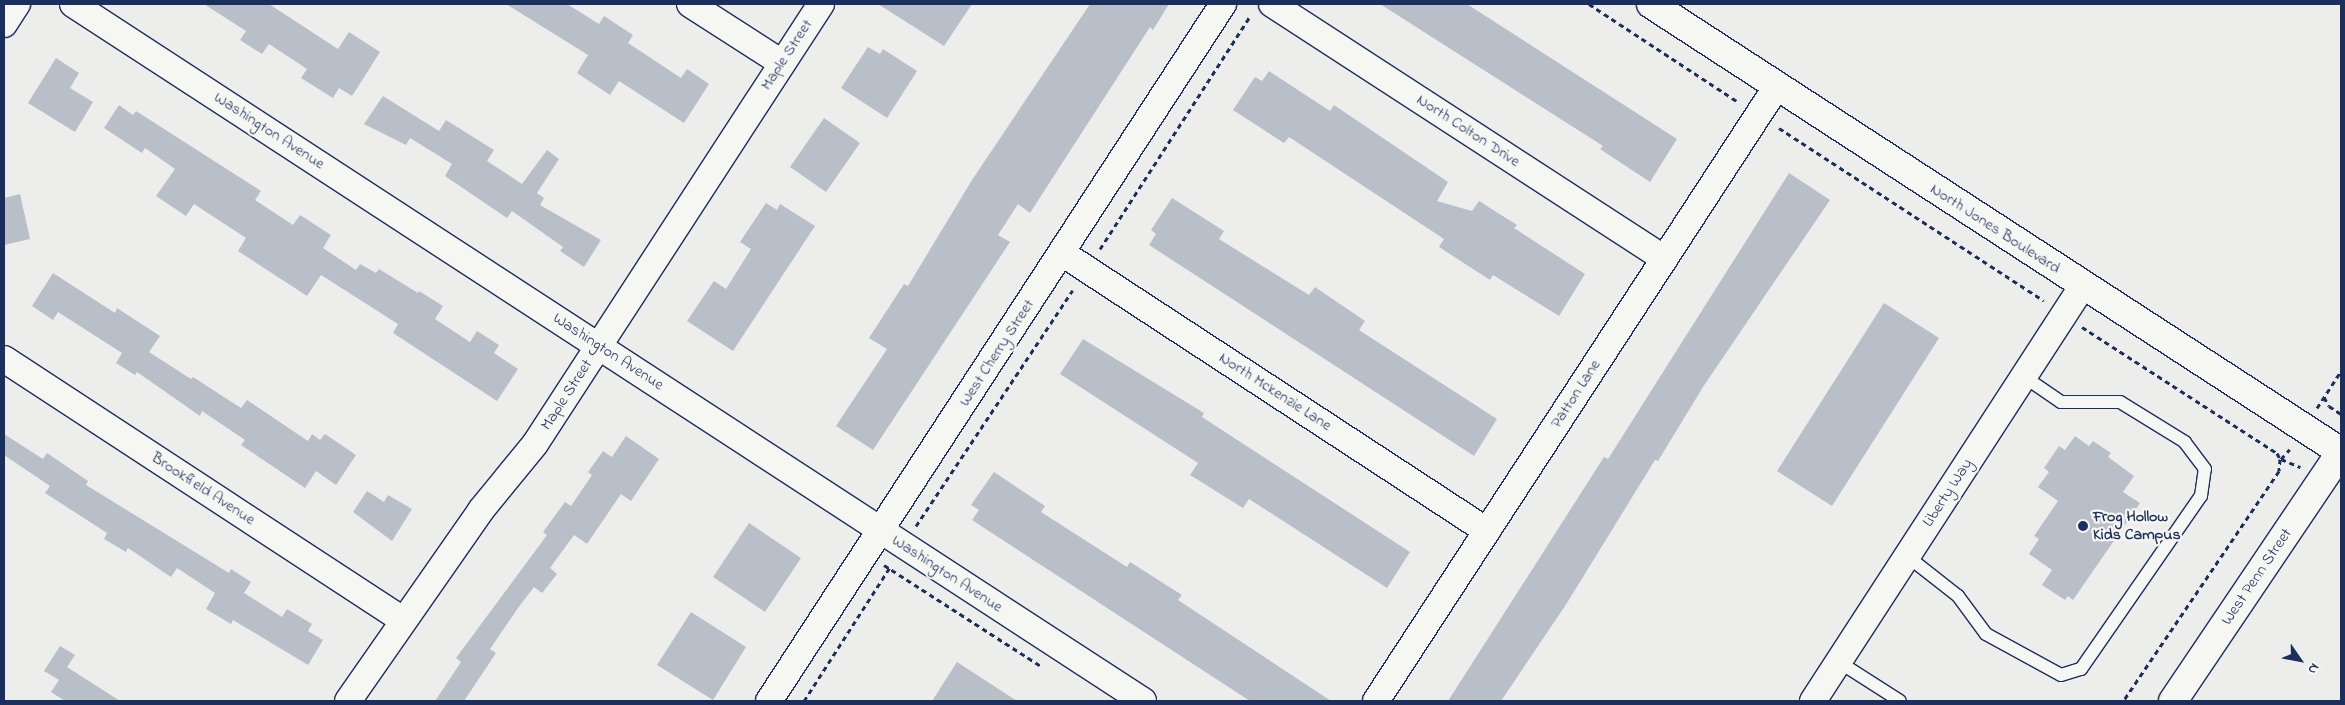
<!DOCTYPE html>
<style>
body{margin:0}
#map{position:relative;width:2345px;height:705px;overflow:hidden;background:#edeeec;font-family:"Indie Flower",sans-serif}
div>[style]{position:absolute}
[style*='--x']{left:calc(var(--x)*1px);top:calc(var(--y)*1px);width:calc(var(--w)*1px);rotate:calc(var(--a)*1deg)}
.building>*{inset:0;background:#b9bfc8}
.path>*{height:3px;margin-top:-1.5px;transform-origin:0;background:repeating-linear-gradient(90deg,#1b2f5e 0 5px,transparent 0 9px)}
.roads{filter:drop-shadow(1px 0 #1b2f5e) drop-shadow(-1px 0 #1b2f5e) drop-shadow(0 1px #1b2f5e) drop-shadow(0 -1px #1b2f5e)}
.service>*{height:12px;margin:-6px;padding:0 6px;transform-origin:6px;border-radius:6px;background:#f6f6f2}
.minor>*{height:26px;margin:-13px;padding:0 13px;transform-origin:13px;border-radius:13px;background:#f6f6f2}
.tertiary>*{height:28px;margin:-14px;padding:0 14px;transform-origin:14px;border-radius:14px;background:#f6f6f2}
.secondary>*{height:28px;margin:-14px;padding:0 14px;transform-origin:14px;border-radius:14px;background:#f6f6f2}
.dots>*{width:14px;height:14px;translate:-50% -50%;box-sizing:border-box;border:2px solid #f6f6f2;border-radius:50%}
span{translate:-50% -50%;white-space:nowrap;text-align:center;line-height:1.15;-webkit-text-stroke:4.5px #f6f6f2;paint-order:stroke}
.street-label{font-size:16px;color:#1b2f5e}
.poi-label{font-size:16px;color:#1b2f5e;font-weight:700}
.left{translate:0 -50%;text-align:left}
.frame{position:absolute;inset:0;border:5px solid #1b2f5e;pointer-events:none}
.north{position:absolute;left:2275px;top:635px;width:50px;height:50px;-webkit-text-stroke:4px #f6f6f2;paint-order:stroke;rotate:123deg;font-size:14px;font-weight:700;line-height:20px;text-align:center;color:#1b2f5e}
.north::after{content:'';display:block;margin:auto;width:18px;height:22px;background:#1b2f5e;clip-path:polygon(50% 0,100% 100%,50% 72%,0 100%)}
</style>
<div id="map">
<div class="building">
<div style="clip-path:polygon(204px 4px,269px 4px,338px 49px,349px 32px,380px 52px,352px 96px,339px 88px,333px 98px,301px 78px,307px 69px,269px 44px,262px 54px,240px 40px,246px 31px)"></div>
<div style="clip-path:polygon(506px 4px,567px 4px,599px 24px,604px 16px,633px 35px,628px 43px,681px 78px,687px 69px,709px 84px,684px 123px,619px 81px,610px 95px,577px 73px,588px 55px)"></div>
<div style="clip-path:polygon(878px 4px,972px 4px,944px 46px)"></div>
<div style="clip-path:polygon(1090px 4px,1169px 4px,1153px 30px,1150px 27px,1030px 213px,1018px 204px,998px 235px,1010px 242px,873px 450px,836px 426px,887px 349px,869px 338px,904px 284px,908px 286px,972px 180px)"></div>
<div style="clip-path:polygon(1380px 4px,1467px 4px,1677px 139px,1650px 182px,1600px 149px,1603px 146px)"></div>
<div style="clip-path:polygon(868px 47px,880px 54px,883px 49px,917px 71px,887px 118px,841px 88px)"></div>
<div style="clip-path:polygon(56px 58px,79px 73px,70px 88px,93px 102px,75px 132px,28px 103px)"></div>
<div style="clip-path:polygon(1269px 71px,1330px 111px,1334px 105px,1448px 182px,1437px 201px,1472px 211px,1479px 201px,1517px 225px,1514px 228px,1585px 274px,1559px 316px,1493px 275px,1490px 280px,1439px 247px,1444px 239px,1289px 137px,1284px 143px,1233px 110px,1255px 77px,1262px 81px)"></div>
<div style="clip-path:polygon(383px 96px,439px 131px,446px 120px,494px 150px,487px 161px,522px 184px,547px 150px,559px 159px,537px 193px,544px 198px,540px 205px,601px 240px,584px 267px,560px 251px,563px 247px,512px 211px,507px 218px,445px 176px,452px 164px,410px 138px,406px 145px,364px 124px)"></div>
<div style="clip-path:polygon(119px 105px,133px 115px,136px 111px,261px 191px,255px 200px,293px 225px,300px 215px,331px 235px,323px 248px,356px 270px,360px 264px,376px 273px,379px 269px,418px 293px,419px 291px,443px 306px,435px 319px,470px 342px,477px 331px,499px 345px,494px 353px,518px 369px,497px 401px,393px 333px,398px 324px,321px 275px,307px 296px,238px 251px,246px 238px,194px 204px,186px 216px,156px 196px,175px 169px,145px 148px,142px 153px,104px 128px)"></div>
<div style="clip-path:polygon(824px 118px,860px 143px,826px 192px,790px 167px)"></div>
<div style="clip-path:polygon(1789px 173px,1830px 200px,1703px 387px,1658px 461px,1655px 460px,1567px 603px,1501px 701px,1448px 701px,1604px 457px,1608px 459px)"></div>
<div style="clip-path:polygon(20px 194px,30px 239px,4px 245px,4px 198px)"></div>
<div style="clip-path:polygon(1172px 198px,1224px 231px,1219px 239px,1309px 295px,1315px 287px,1365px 321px,1359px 330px,1497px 419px,1474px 456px,1149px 245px,1156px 234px,1151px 230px)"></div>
<div style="clip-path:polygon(766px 203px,777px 210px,780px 204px,815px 226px,733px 351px,687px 321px,714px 281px,726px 289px,751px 249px,740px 242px)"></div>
<div style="clip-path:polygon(53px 273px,115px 313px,117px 308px,160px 336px,149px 352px,191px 379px,193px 377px,241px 408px,247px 400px,308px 441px,312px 434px,320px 440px,325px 434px,356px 455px,336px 485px,316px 471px,305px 488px,241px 445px,245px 440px,202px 411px,200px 416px,137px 372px,135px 375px,116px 363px,122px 353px,58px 312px,53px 320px,32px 306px)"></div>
<div style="clip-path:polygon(1884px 303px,1939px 338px,1832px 506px,1777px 471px)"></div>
<div style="clip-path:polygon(1083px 339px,1204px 413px,1202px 417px,1410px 552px,1387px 588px,1249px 499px,1243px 508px,1190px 475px,1198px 463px,1060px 374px)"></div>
<div style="clip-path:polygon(4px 434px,43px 459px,47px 453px,88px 481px,86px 485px,229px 573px,231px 569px,251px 582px,244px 593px,282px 617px,287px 609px,312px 624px,308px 631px,323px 640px,308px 665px,233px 620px,231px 624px,206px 609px,215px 593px,177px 568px,171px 577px,128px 548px,126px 552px,104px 539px,107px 533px,45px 493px,50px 486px,4px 455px)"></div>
<div style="clip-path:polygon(626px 436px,659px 459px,631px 501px,621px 494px,587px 544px,574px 535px,550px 568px,557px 574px,542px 593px,534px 587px,518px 608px,490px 649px,496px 653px,464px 701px,435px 701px,461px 662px,456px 658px,547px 535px,543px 532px,565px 502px,571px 506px,592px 475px,588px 472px,603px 451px,612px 457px)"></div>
<div style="clip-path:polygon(2075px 436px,2089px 446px,2093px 441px,2111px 453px,2108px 457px,2134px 476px,2123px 492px,2140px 503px,2073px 600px,2068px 596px,2065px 600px,2042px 585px,2052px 570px,2029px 554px,2039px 539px,2034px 536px,2058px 501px,2038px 487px,2049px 472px,2044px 468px,2059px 446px,2065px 450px)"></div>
<div style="clip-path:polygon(994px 472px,1045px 506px,1041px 512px,1127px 567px,1130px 562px,1182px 595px,1178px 600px,1331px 701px,1250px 701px,972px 520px,979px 510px,971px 505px)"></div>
<div style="clip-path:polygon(367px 491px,384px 502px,388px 495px,412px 509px,392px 541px,353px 512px)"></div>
<div style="clip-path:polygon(749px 523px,801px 558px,765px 612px,713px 577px)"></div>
<div style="clip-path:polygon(691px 612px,746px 647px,713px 700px,657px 665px)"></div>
<div style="clip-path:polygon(60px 646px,75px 655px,67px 667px,120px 701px,65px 701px,51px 692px,59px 680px,44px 671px)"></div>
<div style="clip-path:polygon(957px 662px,1017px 701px,932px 701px)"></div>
</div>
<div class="path">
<div style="--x:1589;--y:4;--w:178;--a:33.3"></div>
<div style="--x:1779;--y:128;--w:316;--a:33.1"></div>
<div style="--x:1100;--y:249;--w:278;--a:-57.2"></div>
<div style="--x:2082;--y:327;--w:232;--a:32.9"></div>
<div style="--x:2277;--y:453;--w:7;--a:63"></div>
<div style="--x:2280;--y:459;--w:12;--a:95"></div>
<div style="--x:2279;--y:471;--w:278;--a:124.1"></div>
<div style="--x:2324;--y:397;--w:10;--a:61"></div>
<div style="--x:2329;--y:406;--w:14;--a:34"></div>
<div style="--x:2317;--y:408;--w:44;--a:-57"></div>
<div style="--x:2281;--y:459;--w:13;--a:-48"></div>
<div style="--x:2281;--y:459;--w:21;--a:23"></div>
<div style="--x:916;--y:526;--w:283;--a:-56.4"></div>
<div style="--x:884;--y:565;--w:187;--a:32.8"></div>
<div style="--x:804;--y:701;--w:159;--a:-57.3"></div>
</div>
<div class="roads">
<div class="service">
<div style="--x:1907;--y:556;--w:65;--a:38.1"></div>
<div style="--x:1958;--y:596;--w:47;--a:53.6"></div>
<div style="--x:1986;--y:634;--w:85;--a:28.7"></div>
<div style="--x:2061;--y:675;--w:21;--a:-17"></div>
<div style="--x:2081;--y:669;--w:211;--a:-55.3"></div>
<div style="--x:2201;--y:496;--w:27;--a:-82"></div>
<div style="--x:2205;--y:469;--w:34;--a:-127"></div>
<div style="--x:2185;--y:442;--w:76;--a:-148.4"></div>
<div style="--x:2120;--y:402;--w:59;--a:180"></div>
<div style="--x:2061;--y:402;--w:46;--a:-145.6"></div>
<div style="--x:1839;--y:662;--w:72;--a:32.6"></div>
</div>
<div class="minor">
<div style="--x:73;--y:4;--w:1277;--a:33.08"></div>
<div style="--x:690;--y:4;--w:109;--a:32.7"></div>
<div style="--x:1272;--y:4;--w:468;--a:33"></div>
<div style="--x:4;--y:24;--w:24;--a:-57"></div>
<div style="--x:1062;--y:253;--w:508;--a:33.19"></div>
<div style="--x:4;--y:359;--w:475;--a:33.2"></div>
<div style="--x:348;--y:701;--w:233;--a:-55.1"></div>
<div style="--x:481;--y:510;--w:85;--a:-50.7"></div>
<div style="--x:535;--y:444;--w:525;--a:-56.98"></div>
<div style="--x:769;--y:701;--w:832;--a:-56.92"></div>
<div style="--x:1376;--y:701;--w:734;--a:-56.89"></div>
<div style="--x:1813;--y:701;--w:495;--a:-57"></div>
</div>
<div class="tertiary">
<div style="--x:1651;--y:4;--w:823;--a:32.99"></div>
</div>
<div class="secondary">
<div style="--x:2173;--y:701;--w:300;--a:-56"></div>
</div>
</div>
<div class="dots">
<div style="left:2083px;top:526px;background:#1b2f5e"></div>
</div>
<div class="street-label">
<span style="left:787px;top:55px;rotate:-57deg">Maple Street</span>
<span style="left:269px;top:131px;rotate:33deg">Washington Avenue</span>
<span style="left:1468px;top:131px;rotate:33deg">North Colton Drive</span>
<span style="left:1995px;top:229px;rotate:33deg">North Jones Boulevard</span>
<span style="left:608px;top:352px;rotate:33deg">Washington Avenue</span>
<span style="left:997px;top:353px;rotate:-57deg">West Cherry Street</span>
<span style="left:1275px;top:392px;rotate:33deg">North Mckenzie Lane</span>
<span style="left:1576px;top:394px;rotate:-57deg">Patton Lane</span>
<span style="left:567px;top:395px;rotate:-57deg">Maple Street</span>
<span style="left:203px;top:489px;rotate:33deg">Brookfield Avenue</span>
<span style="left:1948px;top:493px;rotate:-57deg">Liberty Way</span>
<span style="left:947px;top:574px;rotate:33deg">Washington Avenue</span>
<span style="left:2257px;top:577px;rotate:-56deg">West Penn Street</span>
</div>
<div class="poi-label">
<span class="left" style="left:2093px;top:526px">Frog Hollow<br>Kids Campus</span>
</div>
<div class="frame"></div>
<div class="north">N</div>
</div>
